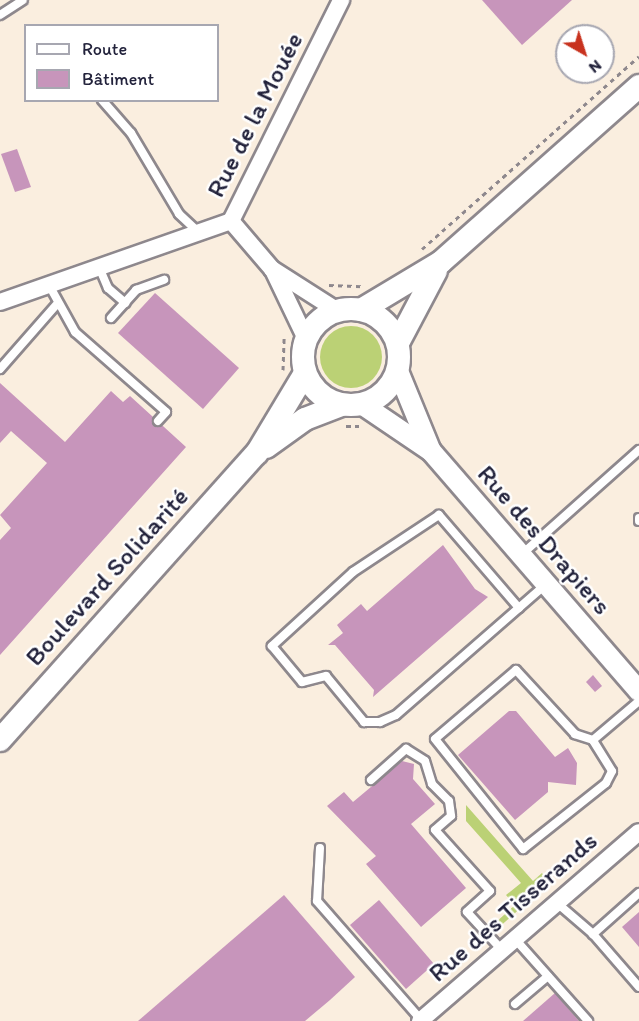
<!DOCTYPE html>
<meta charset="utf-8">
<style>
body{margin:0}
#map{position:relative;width:639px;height:1021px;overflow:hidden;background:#faeedf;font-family:Itim,sans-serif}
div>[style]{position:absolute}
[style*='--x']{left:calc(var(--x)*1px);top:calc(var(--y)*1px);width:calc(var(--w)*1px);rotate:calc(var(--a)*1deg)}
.green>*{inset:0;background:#bbd175}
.round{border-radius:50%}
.building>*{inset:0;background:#c795bb}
.path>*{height:3px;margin-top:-1.5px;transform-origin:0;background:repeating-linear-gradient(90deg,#8e888d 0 4.5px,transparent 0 9px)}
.roads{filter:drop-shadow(2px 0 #8e888d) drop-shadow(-2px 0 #8e888d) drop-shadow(0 2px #8e888d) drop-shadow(0 -2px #8e888d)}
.service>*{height:8px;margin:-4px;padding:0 4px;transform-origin:4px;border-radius:4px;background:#fff}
.minor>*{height:16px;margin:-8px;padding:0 8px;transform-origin:8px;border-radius:8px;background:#fff}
.tertiary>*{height:20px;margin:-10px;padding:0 10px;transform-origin:10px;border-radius:10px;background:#fff}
.secondary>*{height:22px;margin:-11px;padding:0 11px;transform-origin:11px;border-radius:11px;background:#fff}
.secondary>.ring{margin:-11px;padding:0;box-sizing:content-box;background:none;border:22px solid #fff;border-radius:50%}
span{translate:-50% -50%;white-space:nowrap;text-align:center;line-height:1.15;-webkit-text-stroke:5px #fff;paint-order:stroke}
.street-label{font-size:26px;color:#22223b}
.legend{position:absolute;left:24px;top:24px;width:195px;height:78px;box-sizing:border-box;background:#fff;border:2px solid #a7a7b1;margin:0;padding:8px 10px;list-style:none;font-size:18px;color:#22223b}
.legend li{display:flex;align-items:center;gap:12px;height:30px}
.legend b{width:30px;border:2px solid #a7a7b1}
.north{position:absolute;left:555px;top:24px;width:60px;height:60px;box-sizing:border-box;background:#fff;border:2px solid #a7a7b1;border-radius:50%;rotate:141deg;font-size:16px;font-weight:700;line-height:24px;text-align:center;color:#22223b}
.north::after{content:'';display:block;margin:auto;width:21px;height:27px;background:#c8321e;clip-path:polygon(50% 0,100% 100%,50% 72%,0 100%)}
</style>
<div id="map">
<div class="green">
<div class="round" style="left:320px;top:326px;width:62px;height:62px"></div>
<div style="clip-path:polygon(466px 805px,533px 881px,542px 873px,550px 882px,497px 929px,494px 924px,515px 905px,506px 895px,521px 883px,466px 821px)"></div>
</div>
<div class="building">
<div style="clip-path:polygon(482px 0,572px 0,522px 45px)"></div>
<div style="clip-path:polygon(17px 149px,31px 187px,15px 192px,1px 154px)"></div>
<div style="clip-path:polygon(155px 293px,239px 368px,203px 409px,118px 333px)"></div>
<div style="clip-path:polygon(0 383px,65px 442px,111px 391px,123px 402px,130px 396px,186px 447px,0 655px,0 540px,11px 528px,0 515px,47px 463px,11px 431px,0 443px)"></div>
<div style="clip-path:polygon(443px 545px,475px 589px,488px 597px,373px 697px,374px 690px,335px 645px,328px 645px,343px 633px,337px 625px,361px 604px,367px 611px)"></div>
<div style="clip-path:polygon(593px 675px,602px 686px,595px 692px,586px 682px)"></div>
<div style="clip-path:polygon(509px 711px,516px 711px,555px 757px,568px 748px,577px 763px,576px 785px,548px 782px,548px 792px,515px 820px,458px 755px)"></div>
<div style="clip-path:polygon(402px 761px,414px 764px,413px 779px,435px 804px,411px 824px,466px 888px,421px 927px,366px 864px,376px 856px,327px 806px,344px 792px,353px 802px)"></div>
<div style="clip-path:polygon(284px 895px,355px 977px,330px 1000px,305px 1021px,138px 1021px)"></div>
<div style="clip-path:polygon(379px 900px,434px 964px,406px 989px,350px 925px)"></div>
<div style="clip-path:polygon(639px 912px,639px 947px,622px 927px)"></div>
<div style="clip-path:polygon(555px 993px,579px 1021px,523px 1021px)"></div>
</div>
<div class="path">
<div style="--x:422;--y:249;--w:290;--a:-41.6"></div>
<div style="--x:329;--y:285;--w:33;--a:2"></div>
<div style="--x:283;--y:370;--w:35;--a:-88"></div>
<div style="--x:346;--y:426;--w:14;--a:0"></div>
</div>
<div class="roads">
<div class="service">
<div style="--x:0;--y:15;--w:27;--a:-33"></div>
<div style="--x:102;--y:100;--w:44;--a:48.7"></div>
<div style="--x:131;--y:133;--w:94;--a:59.3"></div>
<div style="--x:179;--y:214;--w:26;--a:43"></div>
<div style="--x:99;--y:267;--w:23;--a:67"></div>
<div style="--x:108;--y:288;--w:23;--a:41"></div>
<div style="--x:49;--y:285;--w:54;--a:61"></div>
<div style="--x:75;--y:332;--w:121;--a:41.3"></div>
<div style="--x:166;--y:412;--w:12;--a:132"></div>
<div style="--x:111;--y:318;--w:38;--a:-48"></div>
<div style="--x:136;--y:290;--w:30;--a:-20"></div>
<div style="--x:0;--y:369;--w:85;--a:-48.8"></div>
<div style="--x:639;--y:518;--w:3;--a:90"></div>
<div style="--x:521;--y:555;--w:158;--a:-41.7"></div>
<div style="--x:519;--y:608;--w:123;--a:-130.7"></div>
<div style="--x:439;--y:515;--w:103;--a:146.5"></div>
<div style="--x:353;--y:572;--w:110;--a:137.6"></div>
<div style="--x:272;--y:646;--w:47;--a:50.2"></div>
<div style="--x:302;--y:682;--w:25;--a:-14"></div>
<div style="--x:326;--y:676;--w:60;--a:50.4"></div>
<div style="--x:364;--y:722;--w:16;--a:0"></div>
<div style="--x:380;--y:722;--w:17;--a:-24"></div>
<div style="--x:396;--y:715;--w:199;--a:-41.1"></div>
<div style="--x:593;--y:740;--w:19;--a:-162"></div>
<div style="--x:575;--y:734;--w:87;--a:-132.7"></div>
<div style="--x:516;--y:670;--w:106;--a:139.6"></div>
<div style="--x:435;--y:739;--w:141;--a:51.3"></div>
<div style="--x:523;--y:849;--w:106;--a:-38.5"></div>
<div style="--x:606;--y:783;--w:13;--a:-63"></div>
<div style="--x:612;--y:771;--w:36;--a:-122"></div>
<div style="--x:593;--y:740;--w:60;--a:-40.3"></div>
<div style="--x:371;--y:780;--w:47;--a:-41.5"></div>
<div style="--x:406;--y:749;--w:22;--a:32"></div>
<div style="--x:425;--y:761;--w:24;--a:73"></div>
<div style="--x:432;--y:784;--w:24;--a:45"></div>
<div style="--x:449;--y:801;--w:15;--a:82"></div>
<div style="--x:451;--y:816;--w:21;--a:139"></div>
<div style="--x:435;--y:830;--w:82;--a:48"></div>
<div style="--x:490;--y:891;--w:31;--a:138"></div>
<div style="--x:467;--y:912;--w:52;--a:47.4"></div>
<div style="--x:320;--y:848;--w:53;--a:93.2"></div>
<div style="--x:317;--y:901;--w:158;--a:48.8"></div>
<div style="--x:639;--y:893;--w:62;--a:138.3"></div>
<div style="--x:593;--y:934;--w:70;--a:49"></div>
<div style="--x:557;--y:903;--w:48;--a:40.7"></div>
<div style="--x:515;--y:939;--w:110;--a:48.3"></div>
<div style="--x:515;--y:1004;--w:43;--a:-40.3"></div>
</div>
<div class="minor">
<div style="--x:231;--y:221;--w:63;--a:49.5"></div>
<div style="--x:272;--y:269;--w:78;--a:32.5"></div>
<div style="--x:273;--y:270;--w:76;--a:64.4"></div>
<div style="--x:0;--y:302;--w:245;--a:-19.3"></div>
<div style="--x:231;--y:221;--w:247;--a:-63.5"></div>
<div style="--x:420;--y:1021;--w:289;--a:-40.8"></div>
</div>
<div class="tertiary">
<div style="--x:398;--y:371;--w:84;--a:67.7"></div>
<div style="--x:363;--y:405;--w:82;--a:34.1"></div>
<div style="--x:431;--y:451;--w:318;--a:49.1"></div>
</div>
<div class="secondary">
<div class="ring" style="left:303px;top:309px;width:74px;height:74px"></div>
<div style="--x:361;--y:310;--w:93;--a:-31"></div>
<div style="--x:441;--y:262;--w:265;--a:-41.6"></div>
<div style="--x:398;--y:343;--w:81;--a:-62.2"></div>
<div style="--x:266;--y:447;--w:48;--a:-35.7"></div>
<div style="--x:305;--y:419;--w:39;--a:-21"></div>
<div style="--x:0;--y:740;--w:385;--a:-48.2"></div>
<div style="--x:257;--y:453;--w:93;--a:-59"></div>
</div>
</div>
<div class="street-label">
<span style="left:255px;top:115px;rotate:-63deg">Rue de la Mouée</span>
<span style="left:544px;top:540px;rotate:49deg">Rue des Drapiers</span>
<span style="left:107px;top:577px;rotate:-48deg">Boulevard Solidarité</span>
<span style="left:513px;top:907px;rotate:-41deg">Rue des Tisserands</span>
</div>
<ul class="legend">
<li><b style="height:8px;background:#fff"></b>Route</li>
<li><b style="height:16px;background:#c795bb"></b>Bâtiment</li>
</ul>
<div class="north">N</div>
</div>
